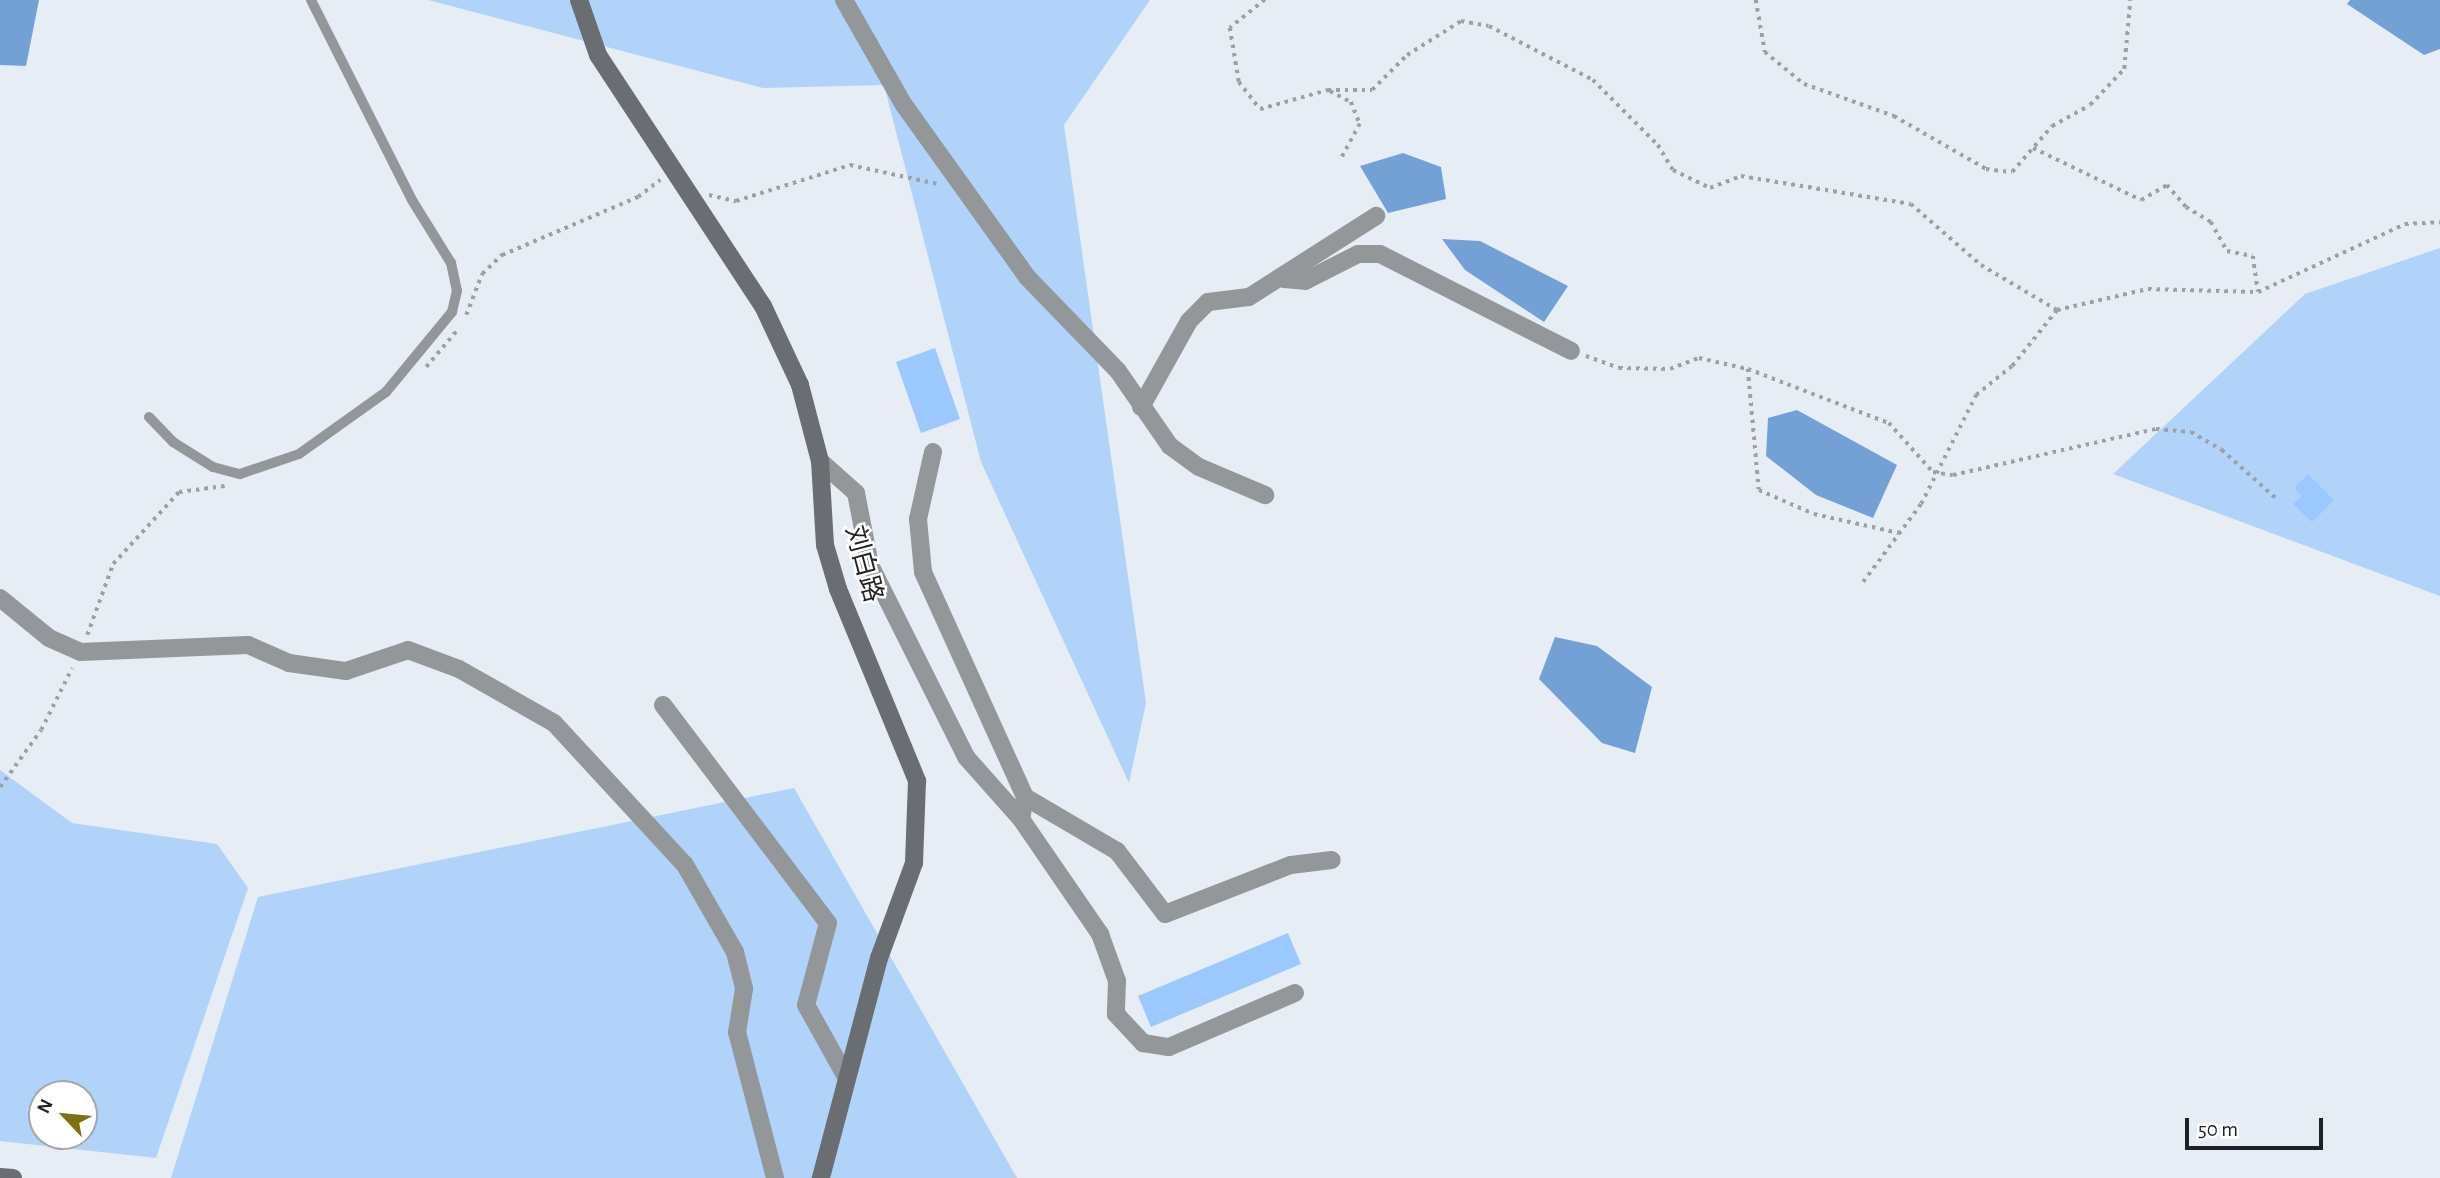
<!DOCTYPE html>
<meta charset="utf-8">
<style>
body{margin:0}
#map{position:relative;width:2440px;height:1178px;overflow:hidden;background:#e7edf4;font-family:"Alegreya Sans","Noto Sans SC",sans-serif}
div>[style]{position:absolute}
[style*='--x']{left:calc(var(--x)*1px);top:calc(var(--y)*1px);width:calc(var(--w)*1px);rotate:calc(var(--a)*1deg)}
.green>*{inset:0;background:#b1d2f9}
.water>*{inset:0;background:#74a1d5}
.building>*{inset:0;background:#9ac8ff}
.path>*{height:3.5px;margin-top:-1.75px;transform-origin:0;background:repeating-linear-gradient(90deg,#9da1a7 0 3.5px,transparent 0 8.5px)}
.lane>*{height:10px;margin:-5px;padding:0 5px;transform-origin:5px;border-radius:5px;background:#94979a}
.street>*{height:18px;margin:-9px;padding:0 9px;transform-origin:9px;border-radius:9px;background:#94979a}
.secondary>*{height:18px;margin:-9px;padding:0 9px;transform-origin:9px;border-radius:9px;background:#6a6e72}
span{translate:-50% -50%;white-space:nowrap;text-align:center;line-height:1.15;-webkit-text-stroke:5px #fff;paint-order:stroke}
.street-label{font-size:26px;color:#1f2124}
.north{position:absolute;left:28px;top:1080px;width:70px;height:70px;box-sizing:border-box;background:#fff;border:2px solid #a5a6a7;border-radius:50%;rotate:296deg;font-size:19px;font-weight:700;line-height:28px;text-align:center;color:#1f2124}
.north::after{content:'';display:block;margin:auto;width:24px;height:32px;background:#7b7112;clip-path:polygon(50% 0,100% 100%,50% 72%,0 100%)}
.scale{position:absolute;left:2185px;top:1118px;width:138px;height:32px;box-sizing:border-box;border:4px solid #1f2124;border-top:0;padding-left:9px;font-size:21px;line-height:24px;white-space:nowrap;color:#1f2124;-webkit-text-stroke:5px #fff;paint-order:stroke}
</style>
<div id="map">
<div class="green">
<div style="clip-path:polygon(428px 0,1150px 0,1064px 125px,1146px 703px,1129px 783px,981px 462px,884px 85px,763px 88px)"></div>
<div style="clip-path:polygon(2440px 248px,2440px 596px,2113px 474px,2305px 294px)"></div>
<div style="clip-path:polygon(evenodd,0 770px,72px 823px,217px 844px,248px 888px,156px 1158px,0 1141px,0 770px,42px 1094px,84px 1094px,84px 1136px,42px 1136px,42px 1094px)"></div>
<div style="clip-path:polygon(794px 788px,1017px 1178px,171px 1178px,258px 897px)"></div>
</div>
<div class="water">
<div style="clip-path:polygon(0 0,39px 0,26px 66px,0 65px)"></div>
<div style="clip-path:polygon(2350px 0,2440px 0,2440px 49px,2424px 55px,2347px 4px)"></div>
<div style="clip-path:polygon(1403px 153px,1441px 167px,1446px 199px,1388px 213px,1360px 166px)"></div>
<div style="clip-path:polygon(1442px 239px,1480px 241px,1568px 286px,1544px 322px,1465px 270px)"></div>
<div style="clip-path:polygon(1797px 410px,1897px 465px,1873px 518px,1816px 495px,1766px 456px,1768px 418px)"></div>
<div style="clip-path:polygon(1555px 637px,1597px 646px,1652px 687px,1635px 753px,1602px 743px,1539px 679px)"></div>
</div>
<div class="building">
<div style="clip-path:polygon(935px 348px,960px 419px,921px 433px,896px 362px)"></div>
<div style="clip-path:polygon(2308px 474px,2334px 500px,2312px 522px,2293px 504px,2302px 496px,2294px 488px)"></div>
<div style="clip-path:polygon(1288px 933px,1301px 964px,1151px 1027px,1138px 996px)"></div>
</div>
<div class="path">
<div style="--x:1265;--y:0;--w:45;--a:141.3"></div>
<div style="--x:1230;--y:28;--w:55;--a:80.5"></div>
<div style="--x:1239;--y:82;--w:34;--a:52"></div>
<div style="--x:1260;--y:109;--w:71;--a:-15.6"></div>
<div style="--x:1328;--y:90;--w:44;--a:0"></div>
<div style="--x:1372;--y:90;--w:49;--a:-45"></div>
<div style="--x:1407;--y:55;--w:64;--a:-32.2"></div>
<div style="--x:1461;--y:21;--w:28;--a:10"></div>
<div style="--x:1489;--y:26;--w:117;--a:27.4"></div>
<div style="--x:1593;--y:80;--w:92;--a:45"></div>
<div style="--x:1658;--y:145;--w:29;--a:59"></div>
<div style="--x:1673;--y:170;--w:41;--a:25.9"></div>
<div style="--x:1710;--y:188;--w:33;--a:-21"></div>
<div style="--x:1741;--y:176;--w:172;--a:9.4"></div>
<div style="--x:1911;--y:204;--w:93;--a:41.1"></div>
<div style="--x:1981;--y:265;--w:88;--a:30.6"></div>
<div style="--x:2057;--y:310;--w:93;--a:-13"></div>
<div style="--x:2148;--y:289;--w:110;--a:1.6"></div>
<div style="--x:2258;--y:292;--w:162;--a:-24.8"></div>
<div style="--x:2405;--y:224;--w:35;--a:-3"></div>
<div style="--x:1756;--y:0;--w:53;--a:80.2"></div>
<div style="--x:1765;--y:52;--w:50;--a:39.4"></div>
<div style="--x:1804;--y:84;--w:96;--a:19.6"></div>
<div style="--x:1894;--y:116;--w:106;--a:29.9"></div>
<div style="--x:1986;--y:169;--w:26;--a:7"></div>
<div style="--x:2012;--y:172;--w:61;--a:-49"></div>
<div style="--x:2052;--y:126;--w:43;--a:-28.9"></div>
<div style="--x:2090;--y:105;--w:50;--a:-46.6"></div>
<div style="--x:2124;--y:69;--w:69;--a:-85"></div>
<div style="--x:1330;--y:91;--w:24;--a:28"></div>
<div style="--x:1351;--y:102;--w:24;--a:68"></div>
<div style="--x:1360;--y:124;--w:42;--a:118.4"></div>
<div style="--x:2033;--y:148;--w:120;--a:25.7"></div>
<div style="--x:2141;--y:200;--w:30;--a:-30"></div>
<div style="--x:2167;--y:185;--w:29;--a:49"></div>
<div style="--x:2186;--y:207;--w:29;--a:31"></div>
<div style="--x:2211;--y:222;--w:33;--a:61"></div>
<div style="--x:2227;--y:251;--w:26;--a:11"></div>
<div style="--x:2253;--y:256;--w:36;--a:82"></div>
<div style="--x:709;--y:195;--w:28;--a:13"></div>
<div style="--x:736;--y:201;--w:120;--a:-17.5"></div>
<div style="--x:850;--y:165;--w:90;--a:12.2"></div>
<div style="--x:466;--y:315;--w:44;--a:-68.7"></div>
<div style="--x:482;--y:274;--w:28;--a:-44"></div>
<div style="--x:502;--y:255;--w:148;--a:-23.1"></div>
<div style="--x:638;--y:197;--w:28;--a:-38"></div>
<div style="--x:1586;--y:356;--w:35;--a:20"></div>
<div style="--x:1619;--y:368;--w:51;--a:1.1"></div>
<div style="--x:1670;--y:369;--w:31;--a:-21"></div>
<div style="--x:1699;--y:358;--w:50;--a:12.7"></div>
<div style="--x:1748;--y:369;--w:151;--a:21"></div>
<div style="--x:1889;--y:423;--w:66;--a:48.1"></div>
<div style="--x:1933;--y:472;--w:20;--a:9"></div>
<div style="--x:1953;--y:475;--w:208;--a:-12.8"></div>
<div style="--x:2156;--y:429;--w:35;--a:5"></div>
<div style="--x:2191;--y:432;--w:36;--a:30"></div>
<div style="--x:2222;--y:450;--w:75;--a:41.8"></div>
<div style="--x:426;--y:367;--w:51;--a:-49.8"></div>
<div style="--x:1748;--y:369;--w:121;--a:84.8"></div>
<div style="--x:1759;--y:490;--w:60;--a:23.6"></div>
<div style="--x:1814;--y:514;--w:87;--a:12.6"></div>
<div style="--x:1863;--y:582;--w:97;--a:-53.4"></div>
<div style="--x:1921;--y:504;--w:122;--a:-63.2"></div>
<div style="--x:1976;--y:395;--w:46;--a:-38.9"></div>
<div style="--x:2012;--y:366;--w:72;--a:-51.2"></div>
<div style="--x:87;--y:635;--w:76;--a:-69.9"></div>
<div style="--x:113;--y:564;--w:98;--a:-47.5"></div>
<div style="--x:179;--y:492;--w:46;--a:-7.4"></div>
<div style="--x:0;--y:787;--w:70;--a:-54.3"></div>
<div style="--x:41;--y:730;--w:69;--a:-63.4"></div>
</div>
<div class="lane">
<div style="--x:149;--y:417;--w:35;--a:46"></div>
<div style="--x:173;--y:442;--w:47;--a:32"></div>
<div style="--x:213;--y:467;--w:28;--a:15"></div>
<div style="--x:240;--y:474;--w:62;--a:-18.7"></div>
<div style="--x:299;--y:454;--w:107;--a:-35.5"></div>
<div style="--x:386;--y:392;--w:104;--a:-50.5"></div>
<div style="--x:452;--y:312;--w:22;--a:-77"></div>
<div style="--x:457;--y:291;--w:29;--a:-102"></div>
<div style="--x:451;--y:263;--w:74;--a:-121.8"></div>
<div style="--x:412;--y:200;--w:224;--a:-116.8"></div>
</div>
<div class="street">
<div style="--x:844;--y:0;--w:121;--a:60.3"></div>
<div style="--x:904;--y:105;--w:213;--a:54.4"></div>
<div style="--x:1028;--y:278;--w:129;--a:45.9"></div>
<div style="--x:1118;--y:371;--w:91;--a:55.3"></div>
<div style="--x:1170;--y:446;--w:36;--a:36"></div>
<div style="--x:1199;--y:467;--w:72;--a:23"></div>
<div style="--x:1284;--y:279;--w:21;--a:5"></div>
<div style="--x:1305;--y:281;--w:59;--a:-27"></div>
<div style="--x:1358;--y:254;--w:22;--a:0"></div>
<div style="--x:1380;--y:254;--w:214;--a:26.9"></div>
<div style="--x:1141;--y:407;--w:98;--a:-60.8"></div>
<div style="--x:1189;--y:321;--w:27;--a:-45"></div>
<div style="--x:1208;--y:302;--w:41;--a:-7"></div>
<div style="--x:1249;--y:297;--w:151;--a:-32.5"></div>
<div style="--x:933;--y:452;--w:69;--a:102.6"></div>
<div style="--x:918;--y:519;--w:53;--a:84.6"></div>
<div style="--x:923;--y:572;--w:247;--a:65.6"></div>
<div style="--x:1025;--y:797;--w:22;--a:100"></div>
<div style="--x:820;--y:461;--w:48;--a:41.6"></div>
<div style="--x:856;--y:493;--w:73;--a:79"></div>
<div style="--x:870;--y:565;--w:215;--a:63.4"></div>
<div style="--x:966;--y:757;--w:83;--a:48.4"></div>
<div style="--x:1021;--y:819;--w:140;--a:55.5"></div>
<div style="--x:1100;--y:934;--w:50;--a:70.1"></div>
<div style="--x:1117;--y:981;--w:33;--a:92"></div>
<div style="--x:1116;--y:1014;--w:40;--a:47"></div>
<div style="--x:1143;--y:1043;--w:26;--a:9"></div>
<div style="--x:1169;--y:1047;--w:137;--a:-23.2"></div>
<div style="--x:0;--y:598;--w:63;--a:39.2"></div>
<div style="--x:49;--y:638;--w:34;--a:24"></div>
<div style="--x:80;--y:652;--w:168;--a:-2.4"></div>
<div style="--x:248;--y:645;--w:45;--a:23.7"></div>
<div style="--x:289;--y:663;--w:58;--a:8"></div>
<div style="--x:346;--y:671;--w:65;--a:-18.7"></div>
<div style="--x:408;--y:650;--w:54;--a:20.4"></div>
<div style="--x:459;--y:669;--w:109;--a:29.6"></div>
<div style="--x:554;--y:723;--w:193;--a:47.3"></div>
<div style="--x:685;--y:865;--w:100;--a:60.1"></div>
<div style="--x:735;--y:952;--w:38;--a:76"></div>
<div style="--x:744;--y:989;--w:44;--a:99.2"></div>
<div style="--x:737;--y:1032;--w:151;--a:75.4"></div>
<div style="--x:663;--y:705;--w:273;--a:52.9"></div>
<div style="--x:828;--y:923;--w:85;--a:105"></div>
<div style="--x:806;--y:1005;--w:80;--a:60.9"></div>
<div style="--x:1025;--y:797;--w:107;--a:30.4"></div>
<div style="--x:1117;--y:851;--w:79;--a:52.7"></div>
<div style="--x:1165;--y:914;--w:135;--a:-21.3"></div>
<div style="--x:1291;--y:865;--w:41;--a:-7"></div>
</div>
<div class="secondary">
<div style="--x:579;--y:0;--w:58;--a:70.9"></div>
<div style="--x:598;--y:55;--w:300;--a:56.7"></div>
<div style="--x:763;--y:306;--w:87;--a:64.9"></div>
<div style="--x:800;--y:385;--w:79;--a:75.3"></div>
<div style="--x:820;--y:461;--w:84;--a:86.6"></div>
<div style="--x:825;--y:545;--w:46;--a:73.5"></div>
<div style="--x:838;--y:589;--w:208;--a:67.6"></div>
<div style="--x:917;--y:781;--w:82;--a:92.1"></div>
<div style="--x:914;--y:863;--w:101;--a:110.2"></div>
<div style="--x:879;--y:958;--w:228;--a:104.8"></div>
<div style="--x:0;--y:1177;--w:13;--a:4"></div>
</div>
<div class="street-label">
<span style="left:863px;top:564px;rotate:75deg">刘白路</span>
</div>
<div class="north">N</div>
<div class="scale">50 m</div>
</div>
